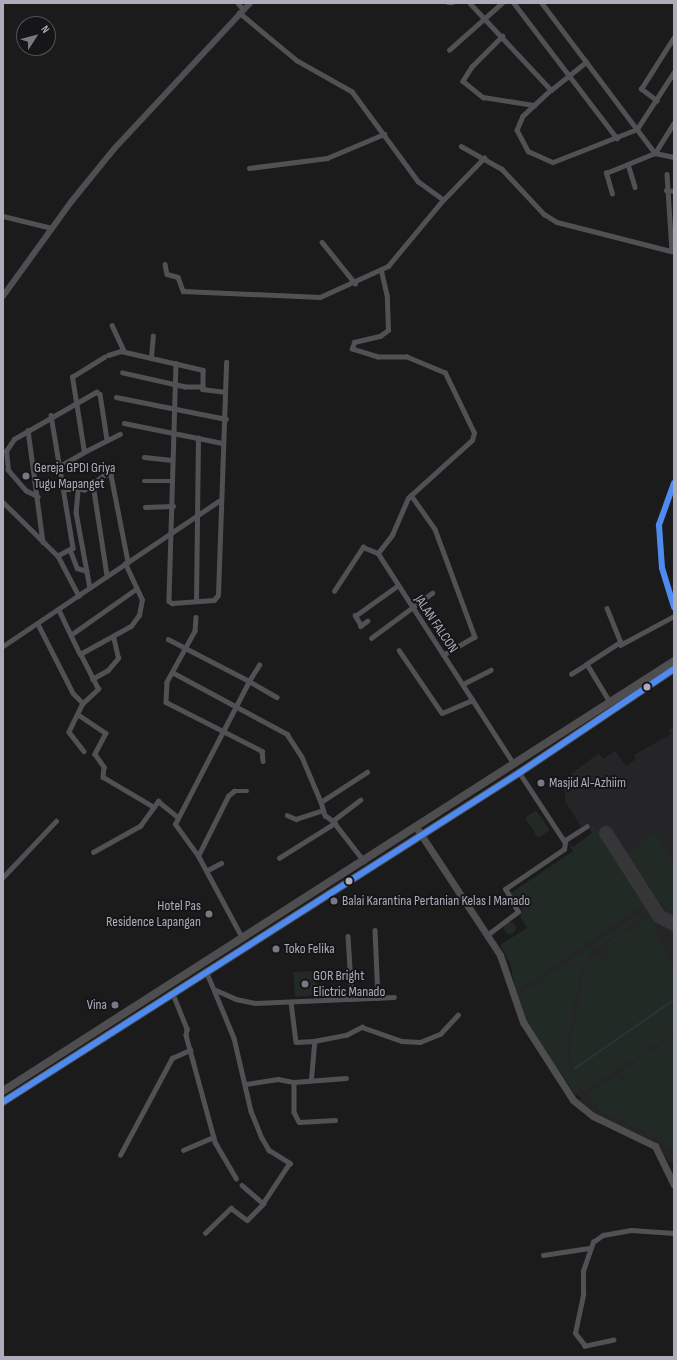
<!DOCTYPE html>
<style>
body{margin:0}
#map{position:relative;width:677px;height:1360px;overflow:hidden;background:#1b1b1b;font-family:"Sofia Sans Condensed",sans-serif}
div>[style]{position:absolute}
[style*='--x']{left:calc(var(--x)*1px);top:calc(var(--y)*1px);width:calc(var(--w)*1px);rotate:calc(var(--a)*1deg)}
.built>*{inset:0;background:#252527}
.green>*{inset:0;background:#222a25}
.round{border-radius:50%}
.stream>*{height:1.5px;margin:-0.75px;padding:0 0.75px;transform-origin:0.75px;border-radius:0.75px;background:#2d313d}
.taxiway>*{height:14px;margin:-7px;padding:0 7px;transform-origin:7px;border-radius:7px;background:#363638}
.street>*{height:4.5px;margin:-2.25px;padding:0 2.25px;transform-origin:2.25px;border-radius:2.25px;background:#515155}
.secondary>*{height:6px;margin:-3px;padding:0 3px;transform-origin:3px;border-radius:3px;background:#504e52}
.primary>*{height:7px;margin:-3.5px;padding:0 3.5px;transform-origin:3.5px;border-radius:3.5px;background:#4e4e51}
.highway>*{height:8px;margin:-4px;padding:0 4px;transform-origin:4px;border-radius:4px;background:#4e4e51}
.bus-1>*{height:6px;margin:-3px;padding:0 3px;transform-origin:3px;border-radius:3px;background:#4f8af1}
.dots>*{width:11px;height:11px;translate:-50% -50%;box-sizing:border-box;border:2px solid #161517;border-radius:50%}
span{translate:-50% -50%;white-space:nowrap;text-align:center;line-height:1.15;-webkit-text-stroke:4px #161517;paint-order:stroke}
.poi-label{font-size:14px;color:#adacbb}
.left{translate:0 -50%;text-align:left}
.right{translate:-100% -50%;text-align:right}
.street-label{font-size:14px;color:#adacbb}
.frame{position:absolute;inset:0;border:4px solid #adacbb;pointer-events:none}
.north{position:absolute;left:16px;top:16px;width:40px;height:40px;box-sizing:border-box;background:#161517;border:1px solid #525159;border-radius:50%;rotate:54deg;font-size:11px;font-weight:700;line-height:16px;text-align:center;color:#adacbb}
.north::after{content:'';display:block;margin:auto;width:14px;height:18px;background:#7a7983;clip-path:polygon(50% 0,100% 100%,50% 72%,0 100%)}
</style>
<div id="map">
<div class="built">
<div style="clip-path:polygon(674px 727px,674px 1163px,669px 1162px,654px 1142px,591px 1112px,579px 1101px,581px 1099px,555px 1065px,517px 997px,514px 981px,593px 834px,588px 823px,581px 827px,565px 801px,565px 791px,559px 783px,599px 753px,603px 759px,615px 751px,626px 766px,636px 759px,634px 755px,671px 734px,668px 730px)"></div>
</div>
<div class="green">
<div style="clip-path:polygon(536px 810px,550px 830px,538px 838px,525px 818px)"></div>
<div style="clip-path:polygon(593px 825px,648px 908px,644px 915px,592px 951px,581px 971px,567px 1046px,568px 1065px,579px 1087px,576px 1096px,521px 1013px,517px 997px,643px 911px,640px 907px,516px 992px,510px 963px,500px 945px,527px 928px,520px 917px,523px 911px,511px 893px,573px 851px,568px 843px,573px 847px,592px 833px,589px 828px)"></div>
<div style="clip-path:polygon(654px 833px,674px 863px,674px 915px,671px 917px,626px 854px)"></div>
<div style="clip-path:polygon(652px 915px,656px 921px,654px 929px,674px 969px,674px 1032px,584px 1091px,572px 1071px,569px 1054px,585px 967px,594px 954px,599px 962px,611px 954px,606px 946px,608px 942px)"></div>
<div class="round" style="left:504px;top:922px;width:12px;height:12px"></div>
<div style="clip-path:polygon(315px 971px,317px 995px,295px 997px,293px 972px)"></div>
<div style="clip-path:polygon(674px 1035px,674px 1153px,656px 1137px,599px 1109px,587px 1094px,618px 1074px,622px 1085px,627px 1081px,620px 1072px)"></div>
</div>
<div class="stream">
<div style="--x:574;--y:1069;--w:121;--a:-34.6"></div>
</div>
<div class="taxiway">
<div style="--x:606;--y:833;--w:98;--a:57.4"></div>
<div style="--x:659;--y:916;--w:17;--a:28"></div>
</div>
<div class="street">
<div style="--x:238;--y:3;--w:8;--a:50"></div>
<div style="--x:448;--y:3;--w:5;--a:0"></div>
<div style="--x:470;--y:3;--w:119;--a:47"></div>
<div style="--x:551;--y:90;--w:45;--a:-38.7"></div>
<div style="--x:514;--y:3;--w:170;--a:52.7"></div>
<div style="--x:542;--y:3;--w:188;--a:53"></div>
<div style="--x:655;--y:153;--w:19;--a:12"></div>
<div style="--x:503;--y:36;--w:44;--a:135"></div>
<div style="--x:472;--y:67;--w:17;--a:123"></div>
<div style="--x:463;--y:81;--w:26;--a:39"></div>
<div style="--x:483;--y:97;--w:52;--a:8.9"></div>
<div style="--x:449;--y:50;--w:71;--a:-41.6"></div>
<div style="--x:551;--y:90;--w:38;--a:137"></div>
<div style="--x:523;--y:116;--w:15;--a:113"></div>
<div style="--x:517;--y:130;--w:24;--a:62"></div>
<div style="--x:528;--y:151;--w:27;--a:24"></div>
<div style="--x:553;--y:162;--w:90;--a:-21.4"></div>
<div style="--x:637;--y:129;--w:68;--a:-57"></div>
<div style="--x:657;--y:101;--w:20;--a:-143"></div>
<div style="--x:641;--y:89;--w:62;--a:-57.6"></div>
<div style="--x:461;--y:146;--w:47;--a:29.3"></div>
<div style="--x:502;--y:169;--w:62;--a:47"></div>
<div style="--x:544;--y:214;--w:15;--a:32"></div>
<div style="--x:557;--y:222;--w:118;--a:14.3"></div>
<div style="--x:628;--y:164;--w:24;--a:73"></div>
<div style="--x:249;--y:168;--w:79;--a:-7.3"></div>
<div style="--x:327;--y:158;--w:62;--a:-22.8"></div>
<div style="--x:667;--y:174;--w:77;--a:86.3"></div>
<div style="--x:666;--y:190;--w:8;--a:7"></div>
<div style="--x:612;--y:194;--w:22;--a:-106"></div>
<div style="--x:606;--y:173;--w:53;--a:-22.2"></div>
<div style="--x:655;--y:153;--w:36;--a:-58"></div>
<div style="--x:443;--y:200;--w:59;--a:-45.7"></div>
<div style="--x:3;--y:216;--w:50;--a:13.8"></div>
<div style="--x:322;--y:242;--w:53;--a:51.2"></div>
<div style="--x:165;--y:264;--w:10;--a:79"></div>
<div style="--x:167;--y:274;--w:11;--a:15"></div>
<div style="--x:178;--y:277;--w:15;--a:70"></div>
<div style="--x:183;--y:291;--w:137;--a:2.5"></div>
<div style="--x:320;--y:297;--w:75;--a:-24.5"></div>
<div style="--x:388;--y:266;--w:86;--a:-50.2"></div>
<div style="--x:443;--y:200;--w:31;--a:-144"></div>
<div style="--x:418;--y:182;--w:112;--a:-126.3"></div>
<div style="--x:352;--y:92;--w:63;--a:-150.6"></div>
<div style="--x:297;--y:61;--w:75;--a:-140.4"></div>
<div style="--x:112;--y:325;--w:29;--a:65"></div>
<div style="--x:108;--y:355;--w:14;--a:-17"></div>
<div style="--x:121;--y:351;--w:84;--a:13"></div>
<div style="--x:203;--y:370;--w:17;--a:90"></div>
<div style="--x:203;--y:387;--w:18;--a:180"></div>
<div style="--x:185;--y:387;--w:64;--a:-167.3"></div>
<div style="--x:151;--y:357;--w:21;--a:-85"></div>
<div style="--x:176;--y:363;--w:238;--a:91.7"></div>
<div style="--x:169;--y:601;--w:4;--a:34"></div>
<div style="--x:172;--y:603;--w:42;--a:-4.1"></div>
<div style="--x:214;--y:600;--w:6;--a:-51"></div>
<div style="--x:218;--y:595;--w:233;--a:-88"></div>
<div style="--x:202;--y:389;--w:23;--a:7"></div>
<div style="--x:116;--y:397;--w:112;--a:11.3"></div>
<div style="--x:51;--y:415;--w:135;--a:80.6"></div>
<div style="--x:73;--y:548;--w:17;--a:152"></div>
<div style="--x:124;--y:423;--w:100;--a:11.5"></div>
<div style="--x:28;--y:430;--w:113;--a:82.4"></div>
<div style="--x:84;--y:452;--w:40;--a:-26.6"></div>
<div style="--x:144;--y:457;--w:28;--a:6"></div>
<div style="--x:60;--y:466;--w:28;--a:-30"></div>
<div style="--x:84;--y:452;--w:76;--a:-99.1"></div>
<div style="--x:72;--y:377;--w:38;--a:-32"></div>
<div style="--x:144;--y:481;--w:29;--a:0"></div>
<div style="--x:674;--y:483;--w:45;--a:109.7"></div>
<div style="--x:659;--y:525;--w:43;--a:86"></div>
<div style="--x:662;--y:568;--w:41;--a:72.9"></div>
<div style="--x:93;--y:484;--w:92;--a:81.3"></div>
<div style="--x:66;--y:490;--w:18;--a:0"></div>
<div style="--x:84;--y:490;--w:26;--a:-37"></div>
<div style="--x:105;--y:474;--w:6;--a:9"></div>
<div style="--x:111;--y:475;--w:89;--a:78.9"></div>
<div style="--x:78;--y:491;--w:21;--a:95"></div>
<div style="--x:76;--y:512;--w:77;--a:79.6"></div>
<div style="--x:411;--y:495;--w:42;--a:54.8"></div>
<div style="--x:435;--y:529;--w:115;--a:69.7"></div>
<div style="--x:475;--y:637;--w:36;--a:150"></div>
<div style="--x:38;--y:497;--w:13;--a:-153"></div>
<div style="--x:26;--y:491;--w:28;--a:-131"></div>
<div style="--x:8;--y:470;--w:19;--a:-96"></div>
<div style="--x:6;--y:451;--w:14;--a:-56"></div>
<div style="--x:14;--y:439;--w:95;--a:-29.8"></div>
<div style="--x:96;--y:392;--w:4;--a:27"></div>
<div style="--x:100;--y:394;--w:47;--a:81.3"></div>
<div style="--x:3;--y:502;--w:77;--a:44.5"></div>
<div style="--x:58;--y:556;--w:45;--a:62.3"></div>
<div style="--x:145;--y:507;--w:28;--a:-2"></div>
<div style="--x:71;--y:552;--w:17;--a:69"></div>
<div style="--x:77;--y:568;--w:10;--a:17"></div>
<div style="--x:378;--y:553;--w:23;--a:-52"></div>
<div style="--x:392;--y:535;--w:40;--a:-66.6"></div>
<div style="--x:408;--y:498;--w:86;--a:-42.2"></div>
<div style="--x:472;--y:440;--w:7;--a:-74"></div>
<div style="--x:474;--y:433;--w:67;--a:-115.8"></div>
<div style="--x:445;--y:373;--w:41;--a:-157.2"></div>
<div style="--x:407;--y:357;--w:29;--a:180"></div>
<div style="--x:378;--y:357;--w:27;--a:-163"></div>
<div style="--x:352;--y:349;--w:7;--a:-74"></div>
<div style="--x:354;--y:342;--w:27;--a:-13"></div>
<div style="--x:380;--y:336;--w:10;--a:-37"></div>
<div style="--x:388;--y:330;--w:33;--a:-92"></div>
<div style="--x:387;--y:297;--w:27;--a:-103"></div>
<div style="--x:334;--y:591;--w:53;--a:-56.6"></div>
<div style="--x:363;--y:547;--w:16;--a:22"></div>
<div style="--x:378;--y:553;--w:251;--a:57.2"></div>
<div style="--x:196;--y:601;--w:163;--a:-89.3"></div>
<div style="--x:607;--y:608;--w:37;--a:68"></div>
<div style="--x:621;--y:642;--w:40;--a:147.1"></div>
<div style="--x:587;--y:664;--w:44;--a:58.8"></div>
<div style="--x:59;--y:610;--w:49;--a:64.5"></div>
<div style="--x:80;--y:654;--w:58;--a:-28.8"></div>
<div style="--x:131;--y:626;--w:14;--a:-54"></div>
<div style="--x:139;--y:615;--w:15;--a:-79"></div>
<div style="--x:142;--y:600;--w:40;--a:-115"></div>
<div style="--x:196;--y:617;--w:14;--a:94"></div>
<div style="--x:195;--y:631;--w:58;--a:118.8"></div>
<div style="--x:167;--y:682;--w:20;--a:93"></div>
<div style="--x:166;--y:702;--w:108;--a:27"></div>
<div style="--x:262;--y:751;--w:10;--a:84"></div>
<div style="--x:368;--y:621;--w:9;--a:144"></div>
<div style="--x:361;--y:626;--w:12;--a:-121"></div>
<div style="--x:355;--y:616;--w:52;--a:-35.5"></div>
<div style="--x:38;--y:624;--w:77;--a:63.1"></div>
<div style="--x:73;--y:693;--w:14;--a:45"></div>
<div style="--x:83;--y:703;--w:21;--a:-43"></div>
<div style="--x:98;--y:689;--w:39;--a:-117"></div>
<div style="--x:72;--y:634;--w:78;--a:-35.1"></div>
<div style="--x:371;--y:638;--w:76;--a:-36.4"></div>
<div style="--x:168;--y:639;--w:91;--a:27.4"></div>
<div style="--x:249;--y:681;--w:19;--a:-58"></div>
<div style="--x:620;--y:645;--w:61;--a:-28.2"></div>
<div style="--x:3;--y:646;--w:260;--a:-33.9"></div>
<div style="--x:399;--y:650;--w:76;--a:55.7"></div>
<div style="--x:442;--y:713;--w:33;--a:-23"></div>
<div style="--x:172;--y:672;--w:131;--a:28.3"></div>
<div style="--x:287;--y:734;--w:27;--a:57"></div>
<div style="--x:302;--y:757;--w:49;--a:67.1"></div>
<div style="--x:321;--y:802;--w:55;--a:-33.1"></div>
<div style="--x:571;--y:674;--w:19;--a:-32"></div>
<div style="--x:92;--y:679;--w:18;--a:-29"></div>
<div style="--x:108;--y:670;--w:16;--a:-50"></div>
<div style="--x:118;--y:658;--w:22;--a:-103"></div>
<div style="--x:463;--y:684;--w:31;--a:-27"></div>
<div style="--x:83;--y:703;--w:32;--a:116"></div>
<div style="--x:69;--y:732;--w:24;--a:52"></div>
<div style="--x:79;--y:715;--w:32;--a:34"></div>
<div style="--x:106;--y:733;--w:24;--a:118"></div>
<div style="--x:95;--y:754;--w:16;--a:55"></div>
<div style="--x:104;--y:767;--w:10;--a:96"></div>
<div style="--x:103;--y:777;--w:59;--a:30.5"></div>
<div style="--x:361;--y:800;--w:35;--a:143"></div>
<div style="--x:333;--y:821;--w:51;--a:52.2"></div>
<div style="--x:321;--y:802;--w:14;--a:73"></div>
<div style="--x:325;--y:815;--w:10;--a:37"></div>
<div style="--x:287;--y:815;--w:10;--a:24"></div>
<div style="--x:296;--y:819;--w:28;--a:-18"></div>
<div style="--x:564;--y:841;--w:27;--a:-33"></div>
<div style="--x:93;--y:852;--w:54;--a:-29"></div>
<div style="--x:140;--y:826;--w:31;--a:-54"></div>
<div style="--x:158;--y:801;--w:26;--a:39"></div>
<div style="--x:198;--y:856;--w:67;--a:-63.4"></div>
<div style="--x:228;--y:796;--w:8;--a:-40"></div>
<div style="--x:234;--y:791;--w:13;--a:0"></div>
<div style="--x:279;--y:858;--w:66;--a:-32"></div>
<div style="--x:206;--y:871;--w:17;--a:-28"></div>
<div style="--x:3;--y:877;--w:77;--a:-46.6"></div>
<div style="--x:375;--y:930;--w:68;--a:87.5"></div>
<div style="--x:487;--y:935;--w:39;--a:-37"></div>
<div style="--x:518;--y:912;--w:26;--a:-119"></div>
<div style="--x:505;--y:889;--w:71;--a:-34.1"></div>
<div style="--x:564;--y:849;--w:6;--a:-81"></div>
<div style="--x:565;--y:843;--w:84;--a:-123.3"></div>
<div style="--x:348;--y:936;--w:63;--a:86.4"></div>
<div style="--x:242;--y:938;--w:93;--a:-118.2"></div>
<div style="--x:198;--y:856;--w:39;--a:-126"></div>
<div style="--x:175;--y:824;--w:161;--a:-62.6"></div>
<div style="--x:249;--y:681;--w:32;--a:30"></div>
<div style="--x:207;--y:973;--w:70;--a:67.4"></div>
<div style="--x:234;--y:1038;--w:75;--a:76.9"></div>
<div style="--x:251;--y:1111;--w:29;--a:68"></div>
<div style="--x:262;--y:1138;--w:14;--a:60"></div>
<div style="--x:269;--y:1150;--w:25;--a:32"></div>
<div style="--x:290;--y:1163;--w:49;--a:123.4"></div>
<div style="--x:263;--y:1204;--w:28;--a:-139"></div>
<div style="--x:216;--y:990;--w:22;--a:24"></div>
<div style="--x:236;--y:999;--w:19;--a:12"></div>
<div style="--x:255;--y:1003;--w:139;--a:-2.5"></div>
<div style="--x:173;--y:994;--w:38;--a:68"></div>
<div style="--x:187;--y:1029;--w:6;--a:99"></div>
<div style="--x:186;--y:1035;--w:111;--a:74.8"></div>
<div style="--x:215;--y:1142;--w:42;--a:59.7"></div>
<div style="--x:291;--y:1002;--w:40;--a:82.9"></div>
<div style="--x:296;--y:1042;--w:18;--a:-3"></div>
<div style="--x:311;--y:1079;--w:38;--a:-85"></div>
<div style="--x:314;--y:1041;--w:33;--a:-11"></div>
<div style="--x:346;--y:1035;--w:18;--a:-27"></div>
<div style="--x:362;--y:1027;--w:42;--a:19.3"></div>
<div style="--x:402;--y:1041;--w:18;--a:3"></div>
<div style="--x:420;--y:1042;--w:22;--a:-22"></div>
<div style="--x:440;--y:1034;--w:26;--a:-47"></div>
<div style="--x:294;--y:1082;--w:30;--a:90"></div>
<div style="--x:294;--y:1112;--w:11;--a:63"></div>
<div style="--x:299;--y:1122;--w:36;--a:-3"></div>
<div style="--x:246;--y:1084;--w:32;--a:-9"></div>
<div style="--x:278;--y:1079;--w:16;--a:11"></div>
<div style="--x:294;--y:1082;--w:52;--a:-4.4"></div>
<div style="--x:183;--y:1150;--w:33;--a:-23"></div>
<div style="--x:120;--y:1155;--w:110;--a:-61.8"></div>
<div style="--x:172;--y:1058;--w:20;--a:-24"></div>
<div style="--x:205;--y:1233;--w:36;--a:-44"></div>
<div style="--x:231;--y:1208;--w:20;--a:37"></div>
<div style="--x:247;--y:1220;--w:23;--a:-45"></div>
<div style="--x:543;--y:1255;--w:48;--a:-8.5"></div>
<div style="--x:614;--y:1340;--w:30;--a:168"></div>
<div style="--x:585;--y:1346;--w:16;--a:-128"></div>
<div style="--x:575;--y:1333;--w:40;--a:-78"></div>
<div style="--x:583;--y:1294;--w:23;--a:-90"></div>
<div style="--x:583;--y:1271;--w:31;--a:-71"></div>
<div style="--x:593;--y:1242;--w:12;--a:-35"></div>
<div style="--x:603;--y:1235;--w:28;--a:-10"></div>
<div style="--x:631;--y:1230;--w:43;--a:4"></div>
</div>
<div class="secondary">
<div style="--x:3;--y:296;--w:116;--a:-54.1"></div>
<div style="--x:71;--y:202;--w:68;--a:-50.9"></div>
<div style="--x:114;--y:149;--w:200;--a:-47"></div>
</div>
<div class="primary">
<div style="--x:416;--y:827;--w:153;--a:56.7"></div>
<div style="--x:500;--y:955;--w:71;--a:71.1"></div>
<div style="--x:523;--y:1022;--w:93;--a:57.3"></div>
<div style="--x:573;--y:1100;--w:26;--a:39"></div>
<div style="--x:593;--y:1116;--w:69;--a:25.8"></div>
<div style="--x:655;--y:1146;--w:43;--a:64"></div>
</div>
<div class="highway">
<div style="--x:3;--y:1091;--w:797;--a:-32.65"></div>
<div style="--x:3;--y:1102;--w:612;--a:-32.52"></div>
<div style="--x:519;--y:773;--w:187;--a:-33.9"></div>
</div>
<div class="bus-1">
<div style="--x:674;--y:483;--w:45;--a:109.7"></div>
<div style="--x:659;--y:525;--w:43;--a:86"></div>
<div style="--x:662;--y:568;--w:41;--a:72.9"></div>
<div style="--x:3;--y:1102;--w:612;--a:-32.52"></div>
<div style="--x:519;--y:773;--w:187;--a:-33.9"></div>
</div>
<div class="dots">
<div style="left:26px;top:476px;background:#7a7983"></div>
<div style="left:647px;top:687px;background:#adacbb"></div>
<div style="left:541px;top:783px;background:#7a7983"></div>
<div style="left:349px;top:881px;background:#adacbb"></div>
<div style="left:334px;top:901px;background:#7a7983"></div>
<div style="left:209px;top:914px;background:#7a7983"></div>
<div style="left:276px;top:949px;background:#7a7983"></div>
<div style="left:305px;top:984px;background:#7a7983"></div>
<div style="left:115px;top:1005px;background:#7a7983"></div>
</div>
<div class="poi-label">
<span class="left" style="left:34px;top:476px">Gereja GPDI Griya<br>Tugu Mapanget</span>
<span class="left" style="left:549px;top:783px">Masjid Al-Azhiim</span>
<span class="left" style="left:342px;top:901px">Balai Karantina Pertanian Kelas I Manado</span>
<span class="right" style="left:201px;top:914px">Hotel Pas<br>Residence Lapangan</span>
<span class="left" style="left:284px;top:949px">Toko Felika</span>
<span class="left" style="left:313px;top:984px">GOR Bright<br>Elictric Manado</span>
<span class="right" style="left:107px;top:1005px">Vina</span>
</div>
<div class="street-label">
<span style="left:436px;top:624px;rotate:56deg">JALAN FALCON</span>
</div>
<div class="frame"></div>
<div class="north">N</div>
</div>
